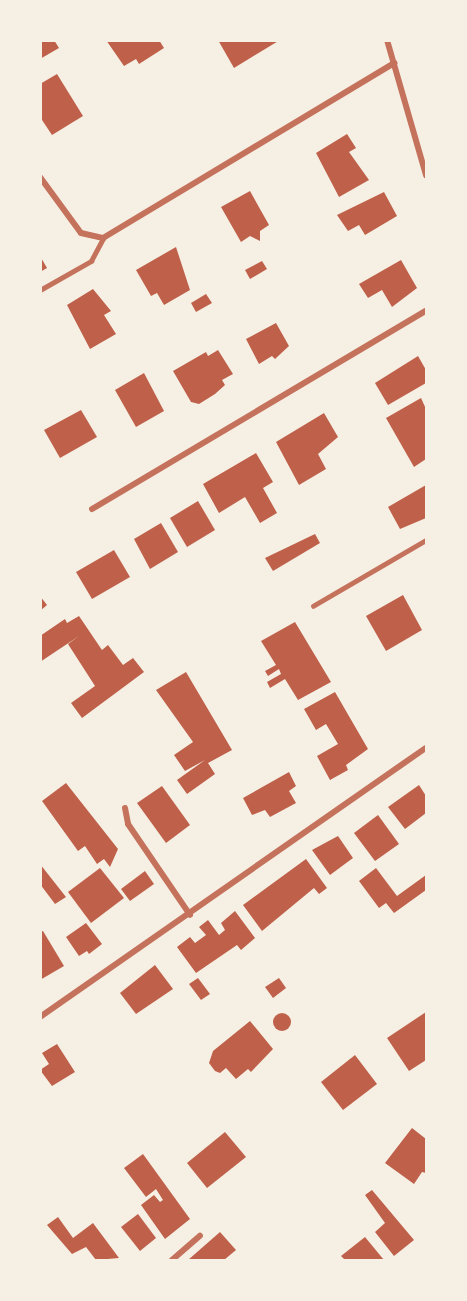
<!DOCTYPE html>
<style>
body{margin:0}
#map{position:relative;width:467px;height:1301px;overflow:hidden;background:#f6efe4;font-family:"Fira Sans Condensed",sans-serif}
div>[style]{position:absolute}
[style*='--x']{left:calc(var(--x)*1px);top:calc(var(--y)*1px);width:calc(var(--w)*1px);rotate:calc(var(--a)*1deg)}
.building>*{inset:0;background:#bf614a}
.round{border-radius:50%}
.service>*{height:4.5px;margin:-2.25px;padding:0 2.25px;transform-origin:2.25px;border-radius:2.25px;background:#c5725c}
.minor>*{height:6px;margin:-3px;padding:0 3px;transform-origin:3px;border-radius:3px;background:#c5725c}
span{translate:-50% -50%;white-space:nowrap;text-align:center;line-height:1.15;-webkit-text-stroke:6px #f6efe4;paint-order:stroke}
.frame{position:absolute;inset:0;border:42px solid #f6efe4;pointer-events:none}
</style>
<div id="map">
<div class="building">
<div style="clip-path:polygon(40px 40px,54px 40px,59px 48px,40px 59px)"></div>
<div style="clip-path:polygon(106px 40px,159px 40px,164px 48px,139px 64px,136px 59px,124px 66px)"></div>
<div style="clip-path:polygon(218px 40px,280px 40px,234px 68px)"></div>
<div style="clip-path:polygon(57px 74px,83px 116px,52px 135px,40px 117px,40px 84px)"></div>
<div style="clip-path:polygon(347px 134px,356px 148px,349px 152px,369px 180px,339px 197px,316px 153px)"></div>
<div style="clip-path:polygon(250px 191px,269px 225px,260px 231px,260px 241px,250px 236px,241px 242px,221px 207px)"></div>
<div style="clip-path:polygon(384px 192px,397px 216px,365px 235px,359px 225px,348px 231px,337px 215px)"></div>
<div style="clip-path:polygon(176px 247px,190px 290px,164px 305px,157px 293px,151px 296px,136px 270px)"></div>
<div style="clip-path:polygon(40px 256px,47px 268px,40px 272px)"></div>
<div style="clip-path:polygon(401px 260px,417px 288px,392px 307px,382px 290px,368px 298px,359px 284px)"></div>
<div style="clip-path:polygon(262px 261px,267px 269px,250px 279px,245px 270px)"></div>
<div style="clip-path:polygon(93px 289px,111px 311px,104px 315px,116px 334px,90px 349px,67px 305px)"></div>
<div style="clip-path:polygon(206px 294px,212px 303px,196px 312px,191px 303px)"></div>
<div style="clip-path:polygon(276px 323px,289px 346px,275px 359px,272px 356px,259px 364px,246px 339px)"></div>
<div style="clip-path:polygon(218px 350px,233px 374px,222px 380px,225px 385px,215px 394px,199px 404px,191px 402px,173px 371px,206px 352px,208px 356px)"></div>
<div style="clip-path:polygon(418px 356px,426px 370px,426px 383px,388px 405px,375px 383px)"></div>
<div style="clip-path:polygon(144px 373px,164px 411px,136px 427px,115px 390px)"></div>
<div style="clip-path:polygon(421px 398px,426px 409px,426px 459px,414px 467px,386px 418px)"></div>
<div style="clip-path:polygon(81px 410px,97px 437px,60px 458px,44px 430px)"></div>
<div style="clip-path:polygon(324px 413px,338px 437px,318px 454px,326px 469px,299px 485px,276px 442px)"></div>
<div style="clip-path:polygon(256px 453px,273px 482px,263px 488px,277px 513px,260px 523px,245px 497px,219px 513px,203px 484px)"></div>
<div style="clip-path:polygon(426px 485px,426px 518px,400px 529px,388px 507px)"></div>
<div style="clip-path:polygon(198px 501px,215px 530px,187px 547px,170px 518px)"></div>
<div style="clip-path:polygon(161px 523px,178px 552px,150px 569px,134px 539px)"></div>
<div style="clip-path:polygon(315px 534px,320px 543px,273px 571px,265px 558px)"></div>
<div style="clip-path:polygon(114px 550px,130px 577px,92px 599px,76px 572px)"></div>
<div style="clip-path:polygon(403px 595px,422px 630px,386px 651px,366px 616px)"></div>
<div style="clip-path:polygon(40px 596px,47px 605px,40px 611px)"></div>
<div style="clip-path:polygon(79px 616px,102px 650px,108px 645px,123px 665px,133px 658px,144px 672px,82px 718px,71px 703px,95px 686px,68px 644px,79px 636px,40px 662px,40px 636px,65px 619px,67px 623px)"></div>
<div style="clip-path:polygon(295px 622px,331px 682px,298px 700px,285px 679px,270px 688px,267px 682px,281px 674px,279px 669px,268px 676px,265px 671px,276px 665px,261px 641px)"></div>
<div style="clip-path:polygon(186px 672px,232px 750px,208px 763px,215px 774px,187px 794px,177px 780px,205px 760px,185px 771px,174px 755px,193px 742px,156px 690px)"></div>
<div style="clip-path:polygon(335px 692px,368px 749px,346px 765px,348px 770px,330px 780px,317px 756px,338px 744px,326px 724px,316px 730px,304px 709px)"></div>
<div style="clip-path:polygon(289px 772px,296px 786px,289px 791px,296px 803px,270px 817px,265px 810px,252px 815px,243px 798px)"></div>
<div style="clip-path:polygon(66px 783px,118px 849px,110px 867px,104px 859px,97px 864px,85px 846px,78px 851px,42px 801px)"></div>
<div style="clip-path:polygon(419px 785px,426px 796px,426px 813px,405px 829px,388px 807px)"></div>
<div style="clip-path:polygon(162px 786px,190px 825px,166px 843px,137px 803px)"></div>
<div style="clip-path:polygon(378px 815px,399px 844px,375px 861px,354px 833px)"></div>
<div style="clip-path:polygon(338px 836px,353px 858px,330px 875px,312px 850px)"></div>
<div style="clip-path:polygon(306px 859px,327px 888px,319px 894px,314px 888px,262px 931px,243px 905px)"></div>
<div style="clip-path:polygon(40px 864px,66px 897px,55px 904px,40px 884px)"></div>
<div style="clip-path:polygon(100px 868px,124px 898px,91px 923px,68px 892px)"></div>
<div style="clip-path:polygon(376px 868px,397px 896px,426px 875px,426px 890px,394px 913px,386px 903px,379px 908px,359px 881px)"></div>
<div style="clip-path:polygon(145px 871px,154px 884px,130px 901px,121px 889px)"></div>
<div style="clip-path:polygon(235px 911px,255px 938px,241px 950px,237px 945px,196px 973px,177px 947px,190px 937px,195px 943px,206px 935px,199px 927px,208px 920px,219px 935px,225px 930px,221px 923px)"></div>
<div style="clip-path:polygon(86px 923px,102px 944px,89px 954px,87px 951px,79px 956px,66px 937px)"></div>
<div style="clip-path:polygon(43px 931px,64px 966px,40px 980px,40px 932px)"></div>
<div style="clip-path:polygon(155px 965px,173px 989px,136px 1014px,120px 993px)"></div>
<div style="clip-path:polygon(198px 978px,210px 994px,201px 1000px,189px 984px)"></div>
<div style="clip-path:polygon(279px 978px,286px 988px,273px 998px,265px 987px)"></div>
<div style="clip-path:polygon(426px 1012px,426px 1060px,409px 1071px,387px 1038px)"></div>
<div class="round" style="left:273px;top:1013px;width:18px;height:18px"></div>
<div style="clip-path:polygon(250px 1021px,273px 1049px,251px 1072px,248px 1069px,236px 1079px,226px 1068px,220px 1073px,215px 1071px,209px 1063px,213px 1051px)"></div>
<div style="clip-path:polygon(57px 1044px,75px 1072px,52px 1086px,40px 1070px,49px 1064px,42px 1053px)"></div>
<div style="clip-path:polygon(355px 1055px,377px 1084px,343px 1110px,321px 1082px)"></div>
<div style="clip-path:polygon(412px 1128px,426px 1139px,426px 1173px,422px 1172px,414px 1184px,385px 1163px)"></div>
<div style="clip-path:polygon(225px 1132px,246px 1157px,207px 1188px,187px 1163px)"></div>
<div style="clip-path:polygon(143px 1154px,190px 1219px,165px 1239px,141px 1205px,154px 1195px,160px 1202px,163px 1200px,156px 1189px,146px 1197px,124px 1168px)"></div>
<div style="clip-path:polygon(372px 1190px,414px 1240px,394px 1256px,375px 1232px,385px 1223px,365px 1195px)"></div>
<div style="clip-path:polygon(138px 1214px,156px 1238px,140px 1251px,121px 1227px)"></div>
<div style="clip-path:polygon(58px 1217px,73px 1238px,93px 1223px,119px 1258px,96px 1260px,86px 1247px,72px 1254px,47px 1225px)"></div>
<div style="clip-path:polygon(220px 1232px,236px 1250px,224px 1260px,188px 1260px)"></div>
<div style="clip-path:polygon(365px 1237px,384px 1260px,345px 1260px,341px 1256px)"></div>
</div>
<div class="service">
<div style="--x:40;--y:290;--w:59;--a:-29.6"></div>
<div style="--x:91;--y:261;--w:26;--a:-62"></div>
<div style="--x:313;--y:606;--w:131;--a:-30.3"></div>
</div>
<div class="minor">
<div style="--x:387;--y:40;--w:141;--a:73.9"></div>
<div style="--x:40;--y:177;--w:69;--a:53.8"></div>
<div style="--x:81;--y:233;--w:23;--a:13"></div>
<div style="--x:103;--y:238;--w:340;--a:-31"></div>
<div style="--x:92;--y:509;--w:388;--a:-30.7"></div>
<div style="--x:125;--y:808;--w:16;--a:79"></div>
<div style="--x:128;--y:824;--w:110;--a:55.7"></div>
<div style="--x:40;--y:1017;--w:470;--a:-34.9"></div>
<div style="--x:172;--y:1260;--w:37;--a:-41"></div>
</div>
<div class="frame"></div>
</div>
